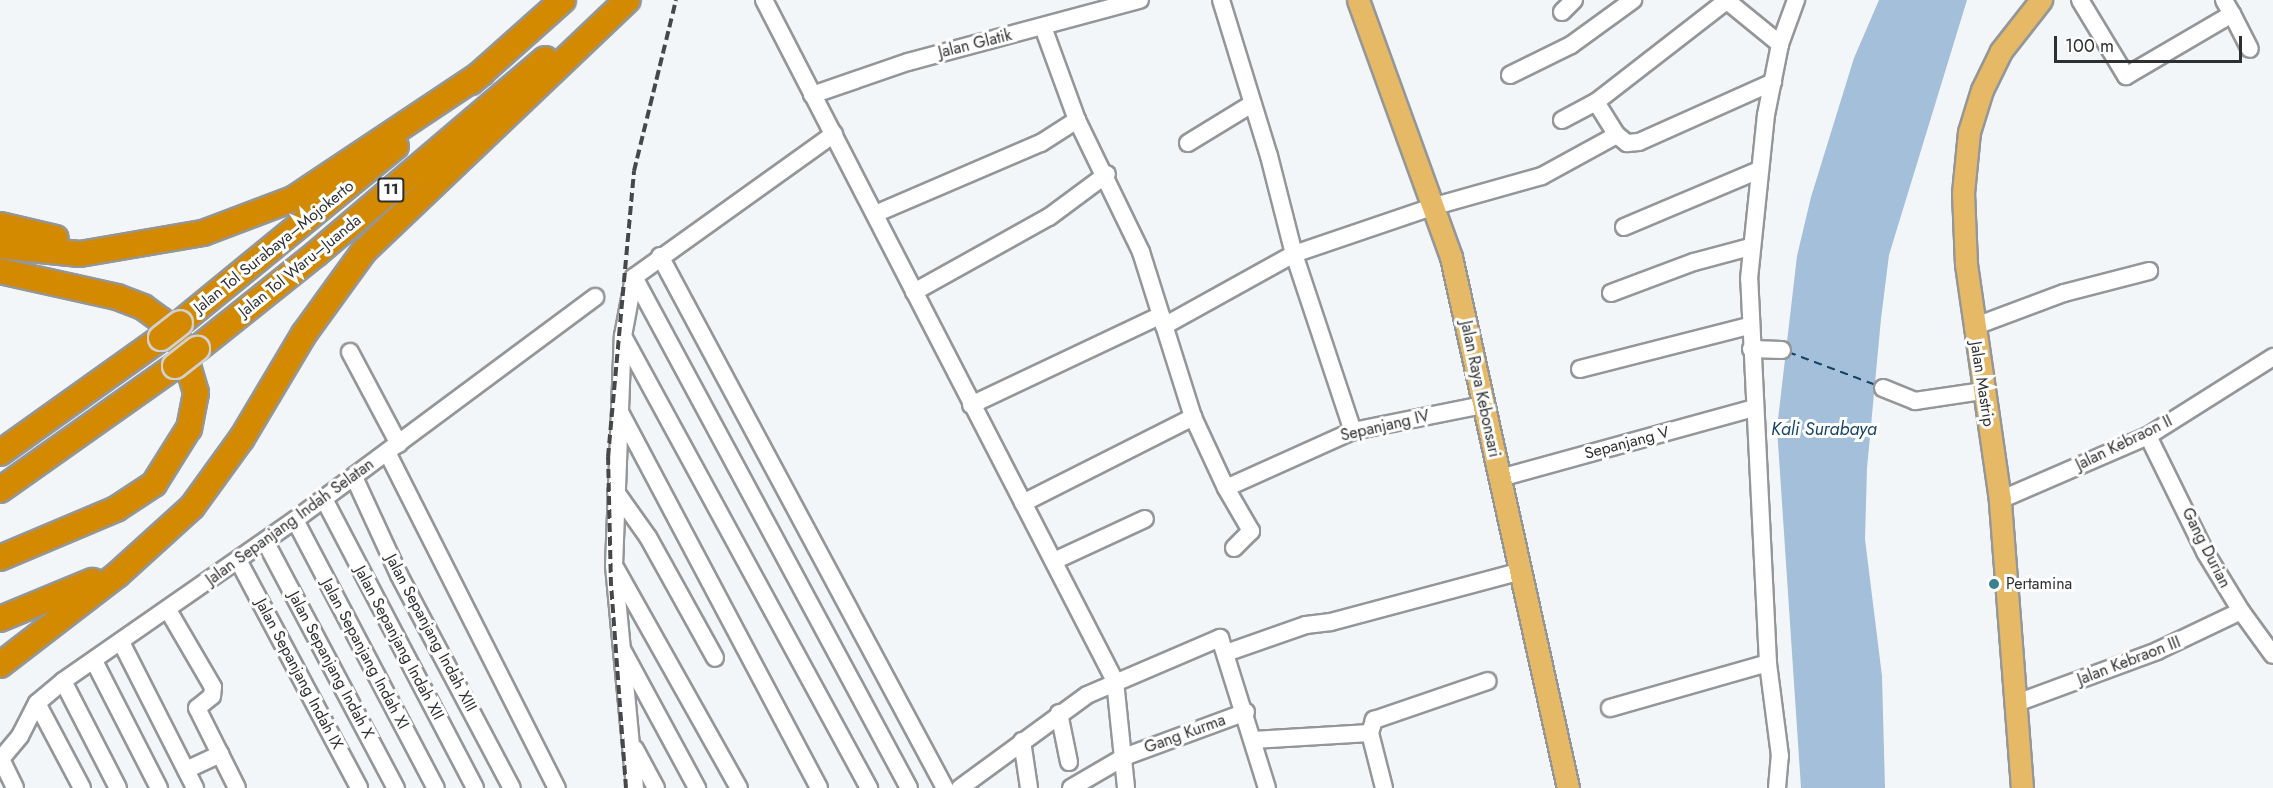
<!DOCTYPE html>
<meta charset="utf-8">
<style>
body{margin:0}
#map{position:relative;width:2273px;height:788px;overflow:hidden;background:#f3f6f8;font-family:Jost,sans-serif}
div>[style]{position:absolute}
[style*='--x']{left:calc(var(--x)*1px);top:calc(var(--y)*1px);width:calc(var(--w)*1px);rotate:calc(var(--a)*1deg)}
.water>*{inset:0;background:#a3bfd9}
.ferry>*{height:1.5px;margin-top:-0.75px;transform-origin:0;background:repeating-linear-gradient(90deg,#174367 0 8px,transparent 0 14px)}
.roads{filter:drop-shadow(2px 0 #949698) drop-shadow(-2px 0 #949698) drop-shadow(0 2px #949698) drop-shadow(0 -2px #949698)}
.minor>*{height:16px;margin:-8px;padding:0 8px;transform-origin:8px;border-radius:8px;background:#fff}
.major>*{height:21px;margin:-10.5px;padding:0 10.5px;transform-origin:10.5px;border-radius:10.5px;background:#e5b966}
.highway>*{height:24px;margin:-12px;padding:0 12px;transform-origin:12px;border-radius:12px;background:#d48a00}
.rail>*{height:4px;margin-top:-2px;transform-origin:0;background:repeating-linear-gradient(90deg,#464749 0 9px,transparent 0 13.5px)}
.bridges{filter:drop-shadow(2px 0 #d1d1d1) drop-shadow(-2px 0 #d1d1d1) drop-shadow(0 2px #d1d1d1) drop-shadow(0 -2px #d1d1d1)}
.highway-bridge>*{height:24px;margin:-12px;padding:0 12px;transform-origin:12px;border-radius:12px;background:#d48a00}
.dots>*{width:16px;height:16px;translate:-50% -50%;box-sizing:border-box;border:3px solid #fff;border-radius:50%}
span{translate:-50% -50%;white-space:nowrap;text-align:center;line-height:1.15;-webkit-text-stroke:6px #fff;paint-order:stroke}
.shield-label span{padding:2px 4px;background:#fff;border:2px solid;border-radius:4px;-webkit-text-stroke-width:0}
.shield-label{font-size:15px;color:#2e2f30;font-weight:700}
.street-label{font-size:16px;color:#2e2f30}
.poi-label{font-size:16px;color:#2e2f30}
.left{translate:0 -50%;text-align:left}
.water-label{font-size:18px;color:#174367;font-style:italic}
.scale{position:absolute;left:2054px;top:36px;width:188px;height:27px;box-sizing:border-box;border:3px solid #2e2f30;border-top:0;padding-left:8px;font-size:18px;line-height:21px;white-space:nowrap;color:#2e2f30;-webkit-text-stroke:4px #fff;paint-order:stroke}
</style>
<div id="map">
<div class="water">
<div style="clip-path:polygon(1879px 0,1967px 0,1889px 255px,1881px 319px,1867px 468px,1865px 539px,1882px 676px,1885px 788px,1801px 788px,1777px 428px,1797px 256px,1811px 197px,1854px 58px)"></div>
</div>
<div class="ferry">
<div style="--x:1788;--y:352;--w:94;--a:20.6"></div>
</div>
<div class="roads">
<div class="minor">
<div style="--x:764;--y:0;--w:766;--a:62.73"></div>
<div style="--x:1115;--y:681;--w:108;--a:84.1"></div>
<div style="--x:1221;--y:0;--w:163;--a:72.9"></div>
<div style="--x:1269;--y:156;--w:101;--a:75.7"></div>
<div style="--x:1294;--y:254;--w:187;--a:71.6"></div>
<div style="--x:1726;--y:0;--w:70;--a:39.2"></div>
<div style="--x:2080;--y:0;--w:89;--a:58.8"></div>
<div style="--x:2126;--y:76;--w:123;--a:-30.3"></div>
<div style="--x:2232;--y:14;--w:16;--a:-120"></div>
<div style="--x:1562;--y:12;--w:17;--a:-45"></div>
<div style="--x:2232;--y:14;--w:39;--a:63"></div>
<div style="--x:1043;--y:27;--w:99;--a:69.9"></div>
<div style="--x:1077;--y:120;--w:147;--a:64.1"></div>
<div style="--x:1141;--y:252;--w:173;--a:72.5"></div>
<div style="--x:1193;--y:417;--w:78;--a:65.1"></div>
<div style="--x:1226;--y:488;--w:50;--a:59.8"></div>
<div style="--x:1251;--y:531;--w:24;--a:135"></div>
<div style="--x:1510;--y:75;--w:68;--a:-26.2"></div>
<div style="--x:1571;--y:45;--w:77;--a:-36"></div>
<div style="--x:812;--y:95;--w:102;--a:-19"></div>
<div style="--x:908;--y:62;--w:240;--a:-15"></div>
<div style="--x:1596;--y:102;--w:39;--a:58"></div>
<div style="--x:1617;--y:135;--w:13;--a:39"></div>
<div style="--x:1627;--y:143;--w:12;--a:-5"></div>
<div style="--x:1639;--y:142;--w:147;--a:-24.1"></div>
<div style="--x:1562;--y:120;--w:38;--a:-28"></div>
<div style="--x:1596;--y:102;--w:165;--a:-37.8"></div>
<div style="--x:1188;--y:143;--w:75;--a:-31.4"></div>
<div style="--x:875;--y:214;--w:181;--a:-23.2"></div>
<div style="--x:1041;--y:143;--w:43;--a:-32.6"></div>
<div style="--x:1624;--y:227;--w:147;--a:-22.9"></div>
<div style="--x:660;--y:256;--w:604;--a:61.82"></div>
<div style="--x:634;--y:277;--w:580;--a:61.71"></div>
<div style="--x:914;--y:292;--w:154;--a:-29.1"></div>
<div style="--x:1049;--y:217;--w:72;--a:-36.6"></div>
<div style="--x:1611;--y:293;--w:89;--a:-20.5"></div>
<div style="--x:1694;--y:262;--w:58;--a:-15"></div>
<div style="--x:1164;--y:326;--w:149;--a:-29"></div>
<div style="--x:1294;--y:254;--w:149;--a:-18.8"></div>
<div style="--x:1435;--y:206;--w:111;--a:-15.7"></div>
<div style="--x:1542;--y:176;--w:85;--a:-28.7"></div>
<div style="--x:1973;--y:327;--w:97;--a:-20.5"></div>
<div style="--x:2064;--y:293;--w:88;--a:-14.5"></div>
<div style="--x:623;--y:336;--w:515;--a:61.44"></div>
<div style="--x:1751;--y:349;--w:31;--a:2"></div>
<div style="--x:350;--y:352;--w:104;--a:62"></div>
<div style="--x:1580;--y:369;--w:174;--a:-14.3"></div>
<div style="--x:1883;--y:388;--w:35;--a:22"></div>
<div style="--x:1915;--y:401;--w:69;--a:-8.4"></div>
<div style="--x:971;--y:405;--w:210;--a:-25.3"></div>
<div style="--x:620;--y:412;--w:425;--a:62.1"></div>
<div style="--x:2148;--y:436;--w:129;--a:63.8"></div>
<div style="--x:2205;--y:552;--w:69;--a:58.6"></div>
<div style="--x:2241;--y:611;--w:54;--a:54"></div>
<div style="--x:387;--y:452;--w:377;--a:63.2"></div>
<div style="--x:354;--y:477;--w:108;--a:65.3"></div>
<div style="--x:399;--y:575;--w:241;--a:62.1"></div>
<div style="--x:1500;--y:478;--w:263;--a:-15.4"></div>
<div style="--x:1226;--y:488;--w:139;--a:-24.2"></div>
<div style="--x:1353;--y:431;--w:133;--a:-11.3"></div>
<div style="--x:616;--y:492;--w:55;--a:54.6"></div>
<div style="--x:648;--y:537;--w:138;--a:61"></div>
<div style="--x:324;--y:499;--w:326;--a:62.4"></div>
<div style="--x:2000;--y:500;--w:161;--a:-23.4"></div>
<div style="--x:2148;--y:436;--w:148;--a:-32.3"></div>
<div style="--x:1023;--y:503;--w:191;--a:-26.8"></div>
<div style="--x:295;--y:520;--w:303;--a:62.3"></div>
<div style="--x:265;--y:541;--w:280;--a:62.1"></div>
<div style="--x:238;--y:560;--w:258;--a:62"></div>
<div style="--x:1054;--y:561;--w:100;--a:-24.8"></div>
<div style="--x:616;--y:569;--w:251;--a:60.7"></div>
<div style="--x:168;--y:610;--w:89;--a:59.7"></div>
<div style="--x:213;--y:687;--w:9;--a:96"></div>
<div style="--x:212;--y:696;--w:19;--a:141"></div>
<div style="--x:197;--y:708;--w:89;--a:63.4"></div>
<div style="--x:121;--y:642;--w:164;--a:63.1"></div>
<div style="--x:623;--y:651;--w:156;--a:61.6"></div>
<div style="--x:1226;--y:653;--w:85;--a:-19.3"></div>
<div style="--x:1306;--y:625;--w:25;--a:-7"></div>
<div style="--x:1331;--y:622;--w:198;--a:-15"></div>
<div style="--x:94;--y:661;--w:143;--a:62.9"></div>
<div style="--x:63;--y:681;--w:120;--a:62.8"></div>
<div style="--x:37;--y:703;--w:96;--a:62.1"></div>
<div style="--x:2014;--y:704;--w:153;--a:-20.3"></div>
<div style="--x:2157;--y:651;--w:93;--a:-25.5"></div>
<div style="--x:1610;--y:708;--w:164;--a:-15.9"></div>
<div style="--x:1059;--y:713;--w:50;--a:78.5"></div>
<div style="--x:1253;--y:740;--w:117;--a:-3.4"></div>
<div style="--x:1022;--y:741;--w:48;--a:81.5"></div>
<div style="--x:635;--y:749;--w:44;--a:61.7"></div>
<div style="--x:1;--y:759;--w:32;--a:64"></div>
<div style="--x:0;--y:760;--w:31;--a:-50"></div>
<div style="--x:20;--y:736;--w:37;--a:-63"></div>
<div style="--x:37;--y:703;--w:34;--a:-40"></div>
<div style="--x:63;--y:681;--w:282;--a:-34.8"></div>
<div style="--x:295;--y:520;--w:374;--a:-36.6"></div>
<div style="--x:186;--y:770;--w:38;--a:-25"></div>
<div style="--x:635;--y:788;--w:223;--a:-95.4"></div>
<div style="--x:614;--y:566;--w:230;--a:-87.8"></div>
<div style="--x:623;--y:336;--w:60;--a:-79.4"></div>
<div style="--x:634;--y:277;--w:246;--a:-35.6"></div>
<div style="--x:960;--y:788;--w:157;--a:-36.2"></div>
<div style="--x:1087;--y:695;--w:145;--a:-23.2"></div>
<div style="--x:1220;--y:638;--w:157;--a:72.6"></div>
<div style="--x:1071;--y:788;--w:61;--a:-30.3"></div>
<div style="--x:1124;--y:757;--w:130;--a:-20.2"></div>
<div style="--x:1384;--y:788;--w:57;--a:-104.3"></div>
<div style="--x:1370;--y:733;--w:14;--a:-73"></div>
<div style="--x:1374;--y:720;--w:120;--a:-18.9"></div>
<div style="--x:1777;--y:788;--w:32;--a:-85"></div>
<div style="--x:1780;--y:756;--w:94;--a:-97.4"></div>
<div style="--x:1768;--y:663;--w:384;--a:-92.8"></div>
<div style="--x:1749;--y:279;--w:165;--a:-84.1"></div>
<div style="--x:1766;--y:115;--w:72;--a:-78.8"></div>
<div style="--x:1780;--y:44;--w:47;--a:-70"></div>
</div>
<div class="major">
<div style="--x:1358;--y:0;--w:273;--a:70.1"></div>
<div style="--x:1451;--y:257;--w:544;--a:77.57"></div>
<div style="--x:2022;--y:788;--w:289;--a:-94.4"></div>
<div style="--x:2000;--y:500;--w:238;--a:-98.2"></div>
<div style="--x:1966;--y:264;--w:71;--a:-92.4"></div>
<div style="--x:1963;--y:193;--w:61;--a:-84.4"></div>
<div style="--x:1969;--y:132;--w:44;--a:-72.8"></div>
<div style="--x:1982;--y:90;--w:43;--a:-64"></div>
<div style="--x:2001;--y:51;--w:65;--a:-51.9"></div>
</div>
<div class="highway">
<div style="--x:471;--y:82;--w:123;--a:-41.7"></div>
<div style="--x:0;--y:225;--w:57;--a:13.1"></div>
<div style="--x:0;--y:246;--w:80;--a:5.7"></div>
<div style="--x:80;--y:254;--w:125;--a:-9.7"></div>
<div style="--x:203;--y:233;--w:96;--a:-20.7"></div>
<div style="--x:293;--y:199;--w:227;--a:-33.7"></div>
<div style="--x:0;--y:271;--w:120;--a:12.5"></div>
<div style="--x:117;--y:297;--w:28;--a:21"></div>
<div style="--x:143;--y:307;--w:22;--a:36"></div>
<div style="--x:161;--y:320;--w:33;--a:50"></div>
<div style="--x:182;--y:345;--w:50;--a:73.7"></div>
<div style="--x:196;--y:393;--w:36;--a:101"></div>
<div style="--x:189;--y:428;--w:66;--a:122"></div>
<div style="--x:154;--y:484;--w:45;--a:146.7"></div>
<div style="--x:116;--y:509;--w:126;--a:157.1"></div>
<div style="--x:180;--y:323;--w:279;--a:-39.3"></div>
<div style="--x:197;--y:349;--w:152;--a:-38.6"></div>
<div style="--x:316;--y:254;--w:301;--a:-40.4"></div>
<div style="--x:0;--y:453;--w:198;--a:-35.5"></div>
<div style="--x:0;--y:490;--w:214;--a:-35.3"></div>
<div style="--x:0;--y:619;--w:100;--a:-22.4"></div>
<div style="--x:0;--y:665;--w:148;--a:-37.6"></div>
<div style="--x:117;--y:575;--w:101;--a:-42.2"></div>
<div style="--x:192;--y:507;--w:85;--a:-54.1"></div>
<div style="--x:242;--y:438;--w:121;--a:-59.2"></div>
<div style="--x:304;--y:334;--w:102;--a:-54.1"></div>
<div style="--x:364;--y:251;--w:364;--a:-43.6"></div>
</div>
</div>
<div class="rail">
<div style="--x:626;--y:788;--w:203;--a:-94.2"></div>
<div style="--x:611;--y:586;--w:129;--a:-91.3"></div>
<div style="--x:608;--y:457;--w:287;--a:-84.8"></div>
<div style="--x:634;--y:171;--w:176;--a:-76.2"></div>
</div>
<div class="bridges">
<div class="highway-bridge">
<div style="--x:161;--y:338;--w:24;--a:-38"></div>
<div style="--x:175;--y:366;--w:28;--a:-38"></div>
</div>
</div>
<div class="dots">
<div style="left:1994px;top:584px;background:#3b818d"></div>
</div>
<div class="shield-label">
<span style="left:391px;top:190px">11</span>
</div>
<div class="street-label">
<span style="left:975px;top:44px;rotate:-14deg">Jalan Glatik</span>
<span style="left:274px;top:247px;rotate:-39deg">Jalan Tol Surabaya–Mojokerto</span>
<span style="left:300px;top:266px;rotate:-39deg">Jalan Tol Waru–Juanda</span>
<span style="left:1982px;top:384px;rotate:81deg">Jalan Mastrip</span>
<span style="left:1480px;top:389px;rotate:78deg">Jalan Raya Kebonsari</span>
<span style="left:1385px;top:426px;rotate:-13deg">Sepanjang IV</span>
<span style="left:1627px;top:443px;rotate:-15deg">Sepanjang V</span>
<span style="left:2124px;top:443px;rotate:-26deg">Jalan Kebraon II</span>
<span style="left:290px;top:522px;rotate:-36deg">Jalan Sepanjang Indah Selatan</span>
<span style="left:2206px;top:548px;rotate:63deg">Gang Durian</span>
<span style="left:431px;top:633px;rotate:62deg">Jalan Sepanjang Indah XIII</span>
<span style="left:399px;top:643px;rotate:62deg">Jalan Sepanjang Indah XII</span>
<span style="left:365px;top:654px;rotate:62deg">Jalan Sepanjang Indah XI</span>
<span style="left:2129px;top:661px;rotate:-21deg">Jalan Kebraon III</span>
<span style="left:331px;top:665px;rotate:62deg">Jalan Sepanjang Indah X</span>
<span style="left:299px;top:674px;rotate:62deg">Jalan Sepanjang Indah IX</span>
<span style="left:1185px;top:734px;rotate:-20deg">Gang Kurma</span>
</div>
<div class="poi-label">
<span class="left" style="left:2006px;top:584px">Pertamina</span>
</div>
<div class="water-label">
<span style="left:1824px;top:429px">Kali Surabaya</span>
</div>
<div class="scale">100 m</div>
</div>
